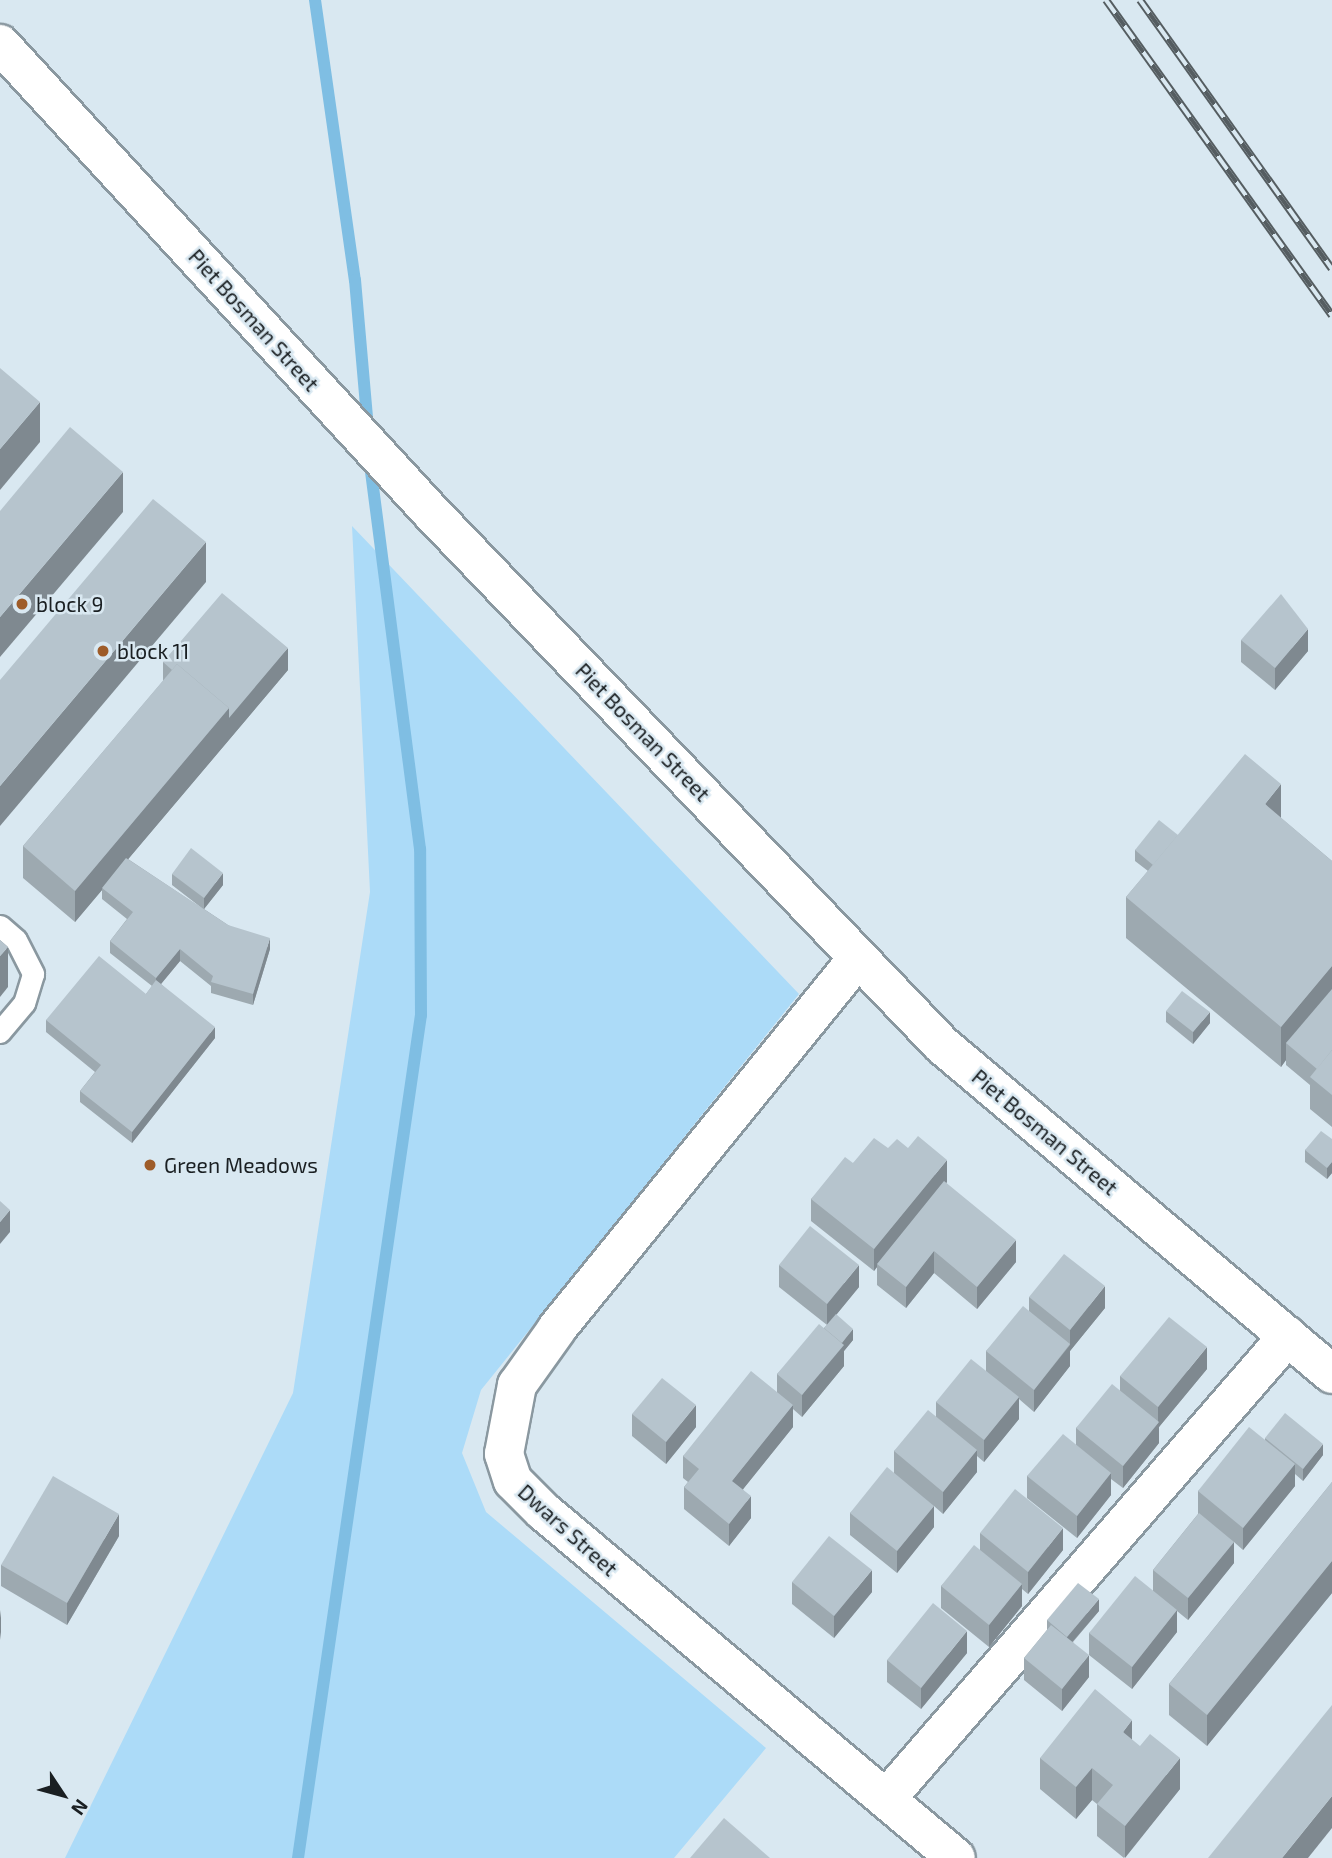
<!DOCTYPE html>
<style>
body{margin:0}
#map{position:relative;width:1332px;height:1858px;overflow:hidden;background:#d9e8f1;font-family:"Exo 2",sans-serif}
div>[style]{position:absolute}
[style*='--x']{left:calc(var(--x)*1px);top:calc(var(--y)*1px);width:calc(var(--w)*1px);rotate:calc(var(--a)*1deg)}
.green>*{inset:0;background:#acdbf8}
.stream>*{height:12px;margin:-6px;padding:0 6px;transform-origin:6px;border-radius:6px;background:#7fbee3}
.roads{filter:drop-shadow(2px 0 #8a98a0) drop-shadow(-2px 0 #8a98a0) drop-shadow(0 2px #8a98a0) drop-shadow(0 -2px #8a98a0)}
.lane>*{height:21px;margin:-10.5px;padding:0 10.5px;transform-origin:10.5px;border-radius:10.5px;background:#fff}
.street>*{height:38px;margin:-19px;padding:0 19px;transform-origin:19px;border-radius:19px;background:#fff}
.secondary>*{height:38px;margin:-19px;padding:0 19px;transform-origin:19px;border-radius:19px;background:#fff}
.rail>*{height:8px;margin-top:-4px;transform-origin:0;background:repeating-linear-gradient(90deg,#d9e8f1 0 16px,#555d61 0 32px);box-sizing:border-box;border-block:2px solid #555d61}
.wall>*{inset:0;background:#9da9b0}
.shaded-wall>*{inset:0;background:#7f8990}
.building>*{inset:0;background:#b6c4cd}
.dots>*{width:19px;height:19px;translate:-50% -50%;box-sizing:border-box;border:4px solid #d9e8f1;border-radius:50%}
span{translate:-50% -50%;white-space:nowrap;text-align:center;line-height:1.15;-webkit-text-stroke:5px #d9e8f1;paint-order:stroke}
.street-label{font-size:21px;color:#1a1f22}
.poi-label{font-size:21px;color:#1a1f22}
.left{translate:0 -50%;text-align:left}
.north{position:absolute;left:28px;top:1760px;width:70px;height:70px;-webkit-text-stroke:5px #d9e8f1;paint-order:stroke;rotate:126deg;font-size:19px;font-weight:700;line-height:28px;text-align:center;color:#1a1f22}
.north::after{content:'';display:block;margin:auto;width:24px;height:32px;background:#1a1f22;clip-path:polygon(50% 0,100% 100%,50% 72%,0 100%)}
</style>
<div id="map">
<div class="green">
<div style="clip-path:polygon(352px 526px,799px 994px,481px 1390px,462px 1453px,486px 1512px,766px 1748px,674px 1858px,65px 1858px,293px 1393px,370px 892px)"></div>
</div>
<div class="stream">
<div style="--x:315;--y:0;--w:283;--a:81.9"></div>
<div style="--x:355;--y:280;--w:151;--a:85"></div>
<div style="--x:298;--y:1858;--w:852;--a:-81.7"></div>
<div style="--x:421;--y:1015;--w:166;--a:-90.3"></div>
<div style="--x:420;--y:849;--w:390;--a:-97.4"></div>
</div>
<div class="roads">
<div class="lane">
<div style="--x:0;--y:926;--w:21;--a:41"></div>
<div style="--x:16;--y:940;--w:38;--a:63"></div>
<div style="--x:33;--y:974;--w:30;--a:107"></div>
<div style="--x:24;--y:1003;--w:38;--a:130"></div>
</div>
<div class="street">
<div style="--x:858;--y:958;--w:478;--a:129.1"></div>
<div style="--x:557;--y:1329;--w:69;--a:125.5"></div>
<div style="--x:517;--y:1385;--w:70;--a:100.7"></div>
<div style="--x:504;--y:1454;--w:28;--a:72"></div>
<div style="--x:513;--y:1481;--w:42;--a:45"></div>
<div style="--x:543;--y:1511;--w:539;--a:40.04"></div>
<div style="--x:886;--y:1799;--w:613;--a:-49.03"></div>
</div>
<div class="secondary">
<div style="--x:0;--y:44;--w:632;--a:47.37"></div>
<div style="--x:428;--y:509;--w:743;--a:46.2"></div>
<div style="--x:942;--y:1045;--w:510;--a:40.15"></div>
</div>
</div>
<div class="rail">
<div style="--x:1106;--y:0;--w:388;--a:54.4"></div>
<div style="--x:1140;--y:0;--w:330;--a:54.5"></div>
</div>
<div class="wall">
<div style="clip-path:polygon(1241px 640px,1308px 651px,1275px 690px,1241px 662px)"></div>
<div style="clip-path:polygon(163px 662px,288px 670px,128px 859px,203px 909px,172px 885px,172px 874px,223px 885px,204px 909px,228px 925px,270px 949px,253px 1005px,211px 993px,211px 986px,180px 961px,161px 984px,215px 1038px,132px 1143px,80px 1102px,80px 1091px,95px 1072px,46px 1032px,46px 1020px,146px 994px,152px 986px,110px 953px,110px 941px,127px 919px,102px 899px,102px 890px,75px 922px,23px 878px,23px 846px,163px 681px)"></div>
<div style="clip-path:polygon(1281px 818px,1332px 861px,1332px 1127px,1310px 1109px,1310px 1085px,1286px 1065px,1286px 1060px,1281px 1067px,1126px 938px,1126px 897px,1148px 871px,1135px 861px,1135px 850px,1178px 835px)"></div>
<div style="clip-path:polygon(1166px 1011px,1210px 1023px,1193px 1044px,1166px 1022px)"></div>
<div style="clip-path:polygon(1332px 1139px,1332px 1173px,1327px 1179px,1305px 1162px,1305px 1150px)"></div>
<div style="clip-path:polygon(888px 1148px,947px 1182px,946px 1183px,1016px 1262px,977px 1309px,934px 1273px,906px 1308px,877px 1285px,877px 1267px,874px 1271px,811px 1221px,811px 1199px,853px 1163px)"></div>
<div style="clip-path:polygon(779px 1265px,859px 1287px,836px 1315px,853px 1340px,844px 1351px,844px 1366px,802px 1417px,793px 1409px,793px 1427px,743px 1489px,751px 1518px,729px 1546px,684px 1509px,684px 1487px,688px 1482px,683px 1478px,683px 1456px,777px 1392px,777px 1374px,827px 1325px,779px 1287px)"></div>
<div style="clip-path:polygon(1029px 1297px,1105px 1308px,1070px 1351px,1070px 1366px,1034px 1412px,1019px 1399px,1019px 1419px,984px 1462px,977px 1456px,977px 1472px,943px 1514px,934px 1506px,934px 1527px,897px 1573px,850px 1535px,850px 1513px,894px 1473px,894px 1451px,936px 1417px,936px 1402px,986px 1371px,986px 1351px,1029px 1311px)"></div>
<div style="clip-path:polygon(1207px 1369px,1159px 1427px,1159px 1443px,1123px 1488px,1111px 1479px,1111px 1495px,1077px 1538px,1027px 1498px,1027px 1476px,1076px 1445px,1076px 1428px,1120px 1391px,1120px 1376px)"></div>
<div style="clip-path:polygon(632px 1414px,696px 1427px,666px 1464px,632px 1436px)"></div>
<div style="clip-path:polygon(1265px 1438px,1323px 1455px,1303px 1481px,1295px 1474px,1295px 1486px,1243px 1550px,1234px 1542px,1234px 1563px,1188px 1620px,1177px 1611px,1177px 1632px,1132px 1689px,1089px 1655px,1089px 1633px,1153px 1591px,1153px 1570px,1198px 1514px,1198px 1491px,1265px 1440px)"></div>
<div style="clip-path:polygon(1332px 1482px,1332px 1593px,1207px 1746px,1169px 1715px,1169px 1684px)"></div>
<div style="clip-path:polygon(980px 1533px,1063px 1550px,1028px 1594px,1022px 1589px,1022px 1606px,989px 1647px,941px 1608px,941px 1586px,980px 1550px)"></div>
<div style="clip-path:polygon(119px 1536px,67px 1625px,1px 1586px,1px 1565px)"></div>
<div style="clip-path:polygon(792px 1582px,872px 1592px,834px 1638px,792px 1604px)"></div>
<div style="clip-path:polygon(1099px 1611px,1073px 1642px,1089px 1677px,1062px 1711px,1024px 1680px,1024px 1658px,1047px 1630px,1047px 1620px)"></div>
<div style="clip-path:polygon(967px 1653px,921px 1709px,887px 1682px,887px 1660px)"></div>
<div style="clip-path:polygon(1132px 1740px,1180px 1789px,1124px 1858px,1097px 1836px,1097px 1804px,1092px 1800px,1076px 1819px,1040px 1789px,1040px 1758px)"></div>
</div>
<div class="shaded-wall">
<div style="clip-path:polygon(40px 402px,40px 442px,0 490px,0 449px)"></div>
<div style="clip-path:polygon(123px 472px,123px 512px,0 657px,0 617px)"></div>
<div style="clip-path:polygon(206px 542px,206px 582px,0 826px,0 786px)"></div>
<div style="clip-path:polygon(1308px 629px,1308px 651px,1275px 690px,1275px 668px)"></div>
<div style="clip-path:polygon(288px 648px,288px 670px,103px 889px,102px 888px,102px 890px,75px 922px,75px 891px,229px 708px)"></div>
<div style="clip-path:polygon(1281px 784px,1281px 824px,1265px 804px)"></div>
<div style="clip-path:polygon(223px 873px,223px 885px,204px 909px,204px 898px)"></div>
<div style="clip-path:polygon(270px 938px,270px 949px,253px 1005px,253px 994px)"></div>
<div style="clip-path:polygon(8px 947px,8px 987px,0 997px,0 956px)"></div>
<div style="clip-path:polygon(180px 949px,180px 961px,156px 990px,156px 978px)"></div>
<div style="clip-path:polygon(1332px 966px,1332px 1006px,1286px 1043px,1286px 1060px,1281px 1067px,1281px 1027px)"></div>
<div style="clip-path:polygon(1210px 1012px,1210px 1023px,1193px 1044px,1193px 1032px)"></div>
<div style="clip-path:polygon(215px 1027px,215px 1038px,132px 1143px,132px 1132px)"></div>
<div style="clip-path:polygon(947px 1160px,947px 1182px,879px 1265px,877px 1264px,877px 1267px,874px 1271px,874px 1249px)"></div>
<div style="clip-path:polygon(1332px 1162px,1332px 1173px,1327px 1179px,1327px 1168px)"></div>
<div style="clip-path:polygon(10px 1210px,10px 1232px,0 1244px,0 1222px)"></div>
<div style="clip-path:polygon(1016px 1240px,1016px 1262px,977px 1309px,977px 1287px)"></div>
<div style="clip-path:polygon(934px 1251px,934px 1273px,906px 1308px,906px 1287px)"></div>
<div style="clip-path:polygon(859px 1265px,859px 1287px,827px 1326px,827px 1304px)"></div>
<div style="clip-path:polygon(1105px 1286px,1105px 1308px,1070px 1351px,1070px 1366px,1034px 1412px,1034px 1390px,1070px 1345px,1070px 1330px)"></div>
<div style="clip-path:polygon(853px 1329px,853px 1340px,844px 1351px,844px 1366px,802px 1417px,802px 1395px,836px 1349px)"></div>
<div style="clip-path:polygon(1207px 1347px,1207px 1369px,1159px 1427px,1159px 1443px,1123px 1488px,1123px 1466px,1158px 1423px,1158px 1407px)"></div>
<div style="clip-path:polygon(1019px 1397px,1019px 1419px,984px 1462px,984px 1440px)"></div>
<div style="clip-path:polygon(696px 1405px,696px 1427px,666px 1464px,666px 1442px)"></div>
<div style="clip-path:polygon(793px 1405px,793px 1427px,732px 1503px,732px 1481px)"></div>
<div style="clip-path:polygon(1323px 1444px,1323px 1455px,1303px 1481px,1303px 1469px)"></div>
<div style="clip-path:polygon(977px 1450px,977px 1472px,943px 1514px,943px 1492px)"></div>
<div style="clip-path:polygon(1295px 1464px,1295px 1486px,1243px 1550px,1243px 1528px)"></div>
<div style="clip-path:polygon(1111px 1473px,1111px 1495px,1077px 1538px,1077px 1516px)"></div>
<div style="clip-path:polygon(751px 1496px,751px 1518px,729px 1546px,729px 1524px)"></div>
<div style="clip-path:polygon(934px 1506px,934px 1527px,897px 1573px,897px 1551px)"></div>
<div style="clip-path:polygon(119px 1514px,119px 1536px,67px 1625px,67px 1603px)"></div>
<div style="clip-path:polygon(1063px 1528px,1063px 1550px,1028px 1594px,1028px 1572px)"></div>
<div style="clip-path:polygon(1234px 1542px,1234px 1563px,1188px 1620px,1188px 1598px)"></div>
<div style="clip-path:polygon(1332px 1561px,1332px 1593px,1207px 1746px,1207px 1715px)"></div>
<div style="clip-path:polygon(872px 1570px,872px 1592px,834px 1638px,834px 1616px)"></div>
<div style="clip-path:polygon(1022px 1584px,1022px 1606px,989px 1647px,989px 1625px)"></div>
<div style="clip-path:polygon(1099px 1599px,1099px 1611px,1067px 1648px,1067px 1637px)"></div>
<div style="clip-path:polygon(1px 1610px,1px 1632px,0 1640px,0 1618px)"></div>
<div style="clip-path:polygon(1177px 1610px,1177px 1632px,1132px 1689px,1132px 1667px)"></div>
<div style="clip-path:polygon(967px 1631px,967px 1653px,921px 1709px,921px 1688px)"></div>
<div style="clip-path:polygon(1089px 1655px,1089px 1677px,1062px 1711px,1062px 1689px)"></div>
<div style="clip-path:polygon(1132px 1720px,1132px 1751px,1123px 1732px)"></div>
<div style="clip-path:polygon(1180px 1758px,1180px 1789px,1125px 1858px,1125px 1826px)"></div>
<div style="clip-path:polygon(1092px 1768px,1092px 1800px,1076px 1819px,1076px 1787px)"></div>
<div style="clip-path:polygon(1332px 1796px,1332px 1828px,1308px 1858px,1282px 1858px)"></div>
</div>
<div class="building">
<div style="clip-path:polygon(0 368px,40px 402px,0 449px)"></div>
<div style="clip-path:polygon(70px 427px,123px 472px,0 617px,0 511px)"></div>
<div style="clip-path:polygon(153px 499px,206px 542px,0 786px,0 680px)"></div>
<div style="clip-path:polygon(222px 593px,288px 648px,229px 718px,229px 708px,177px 664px,172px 670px,163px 662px)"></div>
<div style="clip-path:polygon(1281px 594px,1308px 629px,1275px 668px,1241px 640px)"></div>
<div style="clip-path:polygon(177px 664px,229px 708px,75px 891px,23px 846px)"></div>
<div style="clip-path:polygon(1245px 754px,1281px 784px,1265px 804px,1332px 861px,1332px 966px,1281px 1027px,1126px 897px)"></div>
<div style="clip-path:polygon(1159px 820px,1178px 835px,1153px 865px,1135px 850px)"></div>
<div style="clip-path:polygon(191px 848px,223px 873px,204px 898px,172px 874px)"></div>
<div style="clip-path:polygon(126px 858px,228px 925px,270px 938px,253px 994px,211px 982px,213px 976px,180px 949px,156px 978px,110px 941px,133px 912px,102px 888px)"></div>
<div style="clip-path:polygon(0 940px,8px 947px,0 956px)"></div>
<div style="clip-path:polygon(99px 956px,146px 994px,156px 980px,215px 1027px,132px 1132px,80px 1091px,101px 1065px,46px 1020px)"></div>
<div style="clip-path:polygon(1332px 989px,1332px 1050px,1317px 1069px,1286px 1043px)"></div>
<div style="clip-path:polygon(1182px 991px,1210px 1012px,1193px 1032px,1166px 1011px)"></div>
<div style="clip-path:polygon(1332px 1050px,1332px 1095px,1310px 1077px)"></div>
<div style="clip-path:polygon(1321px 1131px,1332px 1139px,1332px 1162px,1327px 1168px,1305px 1150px)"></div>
<div style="clip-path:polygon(918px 1136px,947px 1160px,874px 1249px,811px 1199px,845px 1157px,853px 1163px,874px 1138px,888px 1148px,897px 1139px,908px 1148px)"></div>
<div style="clip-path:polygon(944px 1181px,1016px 1240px,977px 1287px,934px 1251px,906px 1287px,877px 1264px)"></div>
<div style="clip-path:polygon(0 1201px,10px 1210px,0 1222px)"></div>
<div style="clip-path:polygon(810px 1226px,859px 1265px,827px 1304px,779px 1265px)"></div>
<div style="clip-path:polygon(1064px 1254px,1105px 1286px,1070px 1330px,1029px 1297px)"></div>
<div style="clip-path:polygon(1023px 1306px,1070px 1344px,1034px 1390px,986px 1351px)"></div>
<div style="clip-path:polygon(836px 1314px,853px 1329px,842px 1343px,824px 1328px)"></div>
<div style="clip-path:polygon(1169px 1317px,1207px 1347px,1158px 1407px,1120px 1376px)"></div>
<div style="clip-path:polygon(819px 1324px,844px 1345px,802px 1395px,777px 1374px)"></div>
<div style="clip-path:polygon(971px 1359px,1019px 1397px,984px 1440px,936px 1402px)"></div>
<div style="clip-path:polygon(751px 1371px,793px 1405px,732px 1481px,751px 1496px,729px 1524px,684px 1487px,699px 1469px,683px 1456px)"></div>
<div style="clip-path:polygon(662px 1378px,696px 1405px,666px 1442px,632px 1414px)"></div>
<div style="clip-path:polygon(1112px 1384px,1159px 1422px,1123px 1466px,1076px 1428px)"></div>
<div style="clip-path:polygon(928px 1410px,977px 1450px,943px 1492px,894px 1451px)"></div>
<div style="clip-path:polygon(1285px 1413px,1323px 1444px,1303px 1469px,1265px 1438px)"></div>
<div style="clip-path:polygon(1249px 1427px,1295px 1464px,1243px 1528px,1198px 1491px)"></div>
<div style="clip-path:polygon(1063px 1434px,1111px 1473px,1077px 1516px,1027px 1476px)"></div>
<div style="clip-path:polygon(887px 1467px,934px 1506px,897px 1551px,850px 1513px)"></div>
<div style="clip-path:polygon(53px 1476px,119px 1514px,67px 1603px,1px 1565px)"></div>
<div style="clip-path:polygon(1332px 1482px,1332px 1561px,1207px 1715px,1169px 1684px)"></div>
<div style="clip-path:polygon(1015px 1489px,1063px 1528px,1028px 1572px,980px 1533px)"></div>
<div style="clip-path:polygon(1199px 1513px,1234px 1542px,1188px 1598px,1153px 1570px)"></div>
<div style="clip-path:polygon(829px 1536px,872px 1570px,834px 1616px,792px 1582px)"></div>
<div style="clip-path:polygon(974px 1545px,1022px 1584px,989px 1625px,941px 1586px)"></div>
<div style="clip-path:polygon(1135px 1576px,1177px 1610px,1132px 1667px,1089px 1633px)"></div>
<div style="clip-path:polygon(1078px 1583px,1099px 1599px,1067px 1637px,1047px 1620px)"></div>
<div style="clip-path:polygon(933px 1603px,967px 1631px,921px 1688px,887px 1660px)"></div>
<div style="clip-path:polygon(1051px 1625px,1089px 1655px,1062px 1689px,1024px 1658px)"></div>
<div style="clip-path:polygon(1095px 1689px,1132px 1720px,1123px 1732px,1140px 1746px,1150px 1734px,1180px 1758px,1125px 1826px,1097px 1804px,1113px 1785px,1092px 1768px,1076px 1787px,1040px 1758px)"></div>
<div style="clip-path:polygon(1332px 1705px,1332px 1796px,1282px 1858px,1208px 1858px)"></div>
<div style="clip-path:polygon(724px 1818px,770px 1858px,690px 1858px)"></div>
</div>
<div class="dots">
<div style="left:22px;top:604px;background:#9e5c29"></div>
<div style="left:103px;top:651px;background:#9e5c29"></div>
<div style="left:150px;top:1165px;background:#9e5c29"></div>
</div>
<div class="street-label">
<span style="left:254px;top:320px;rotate:48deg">Piet Bosman Street</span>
<span style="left:643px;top:732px;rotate:46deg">Piet Bosman Street</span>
<span style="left:1045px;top:1132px;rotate:40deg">Piet Bosman Street</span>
<span style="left:568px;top:1530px;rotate:42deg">Dwars Street</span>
</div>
<div class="poi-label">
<span class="left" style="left:36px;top:604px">block 9</span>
<span class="left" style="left:117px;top:651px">block 11</span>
<span class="left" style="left:164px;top:1165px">Green Meadows</span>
</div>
<div class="north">N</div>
</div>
